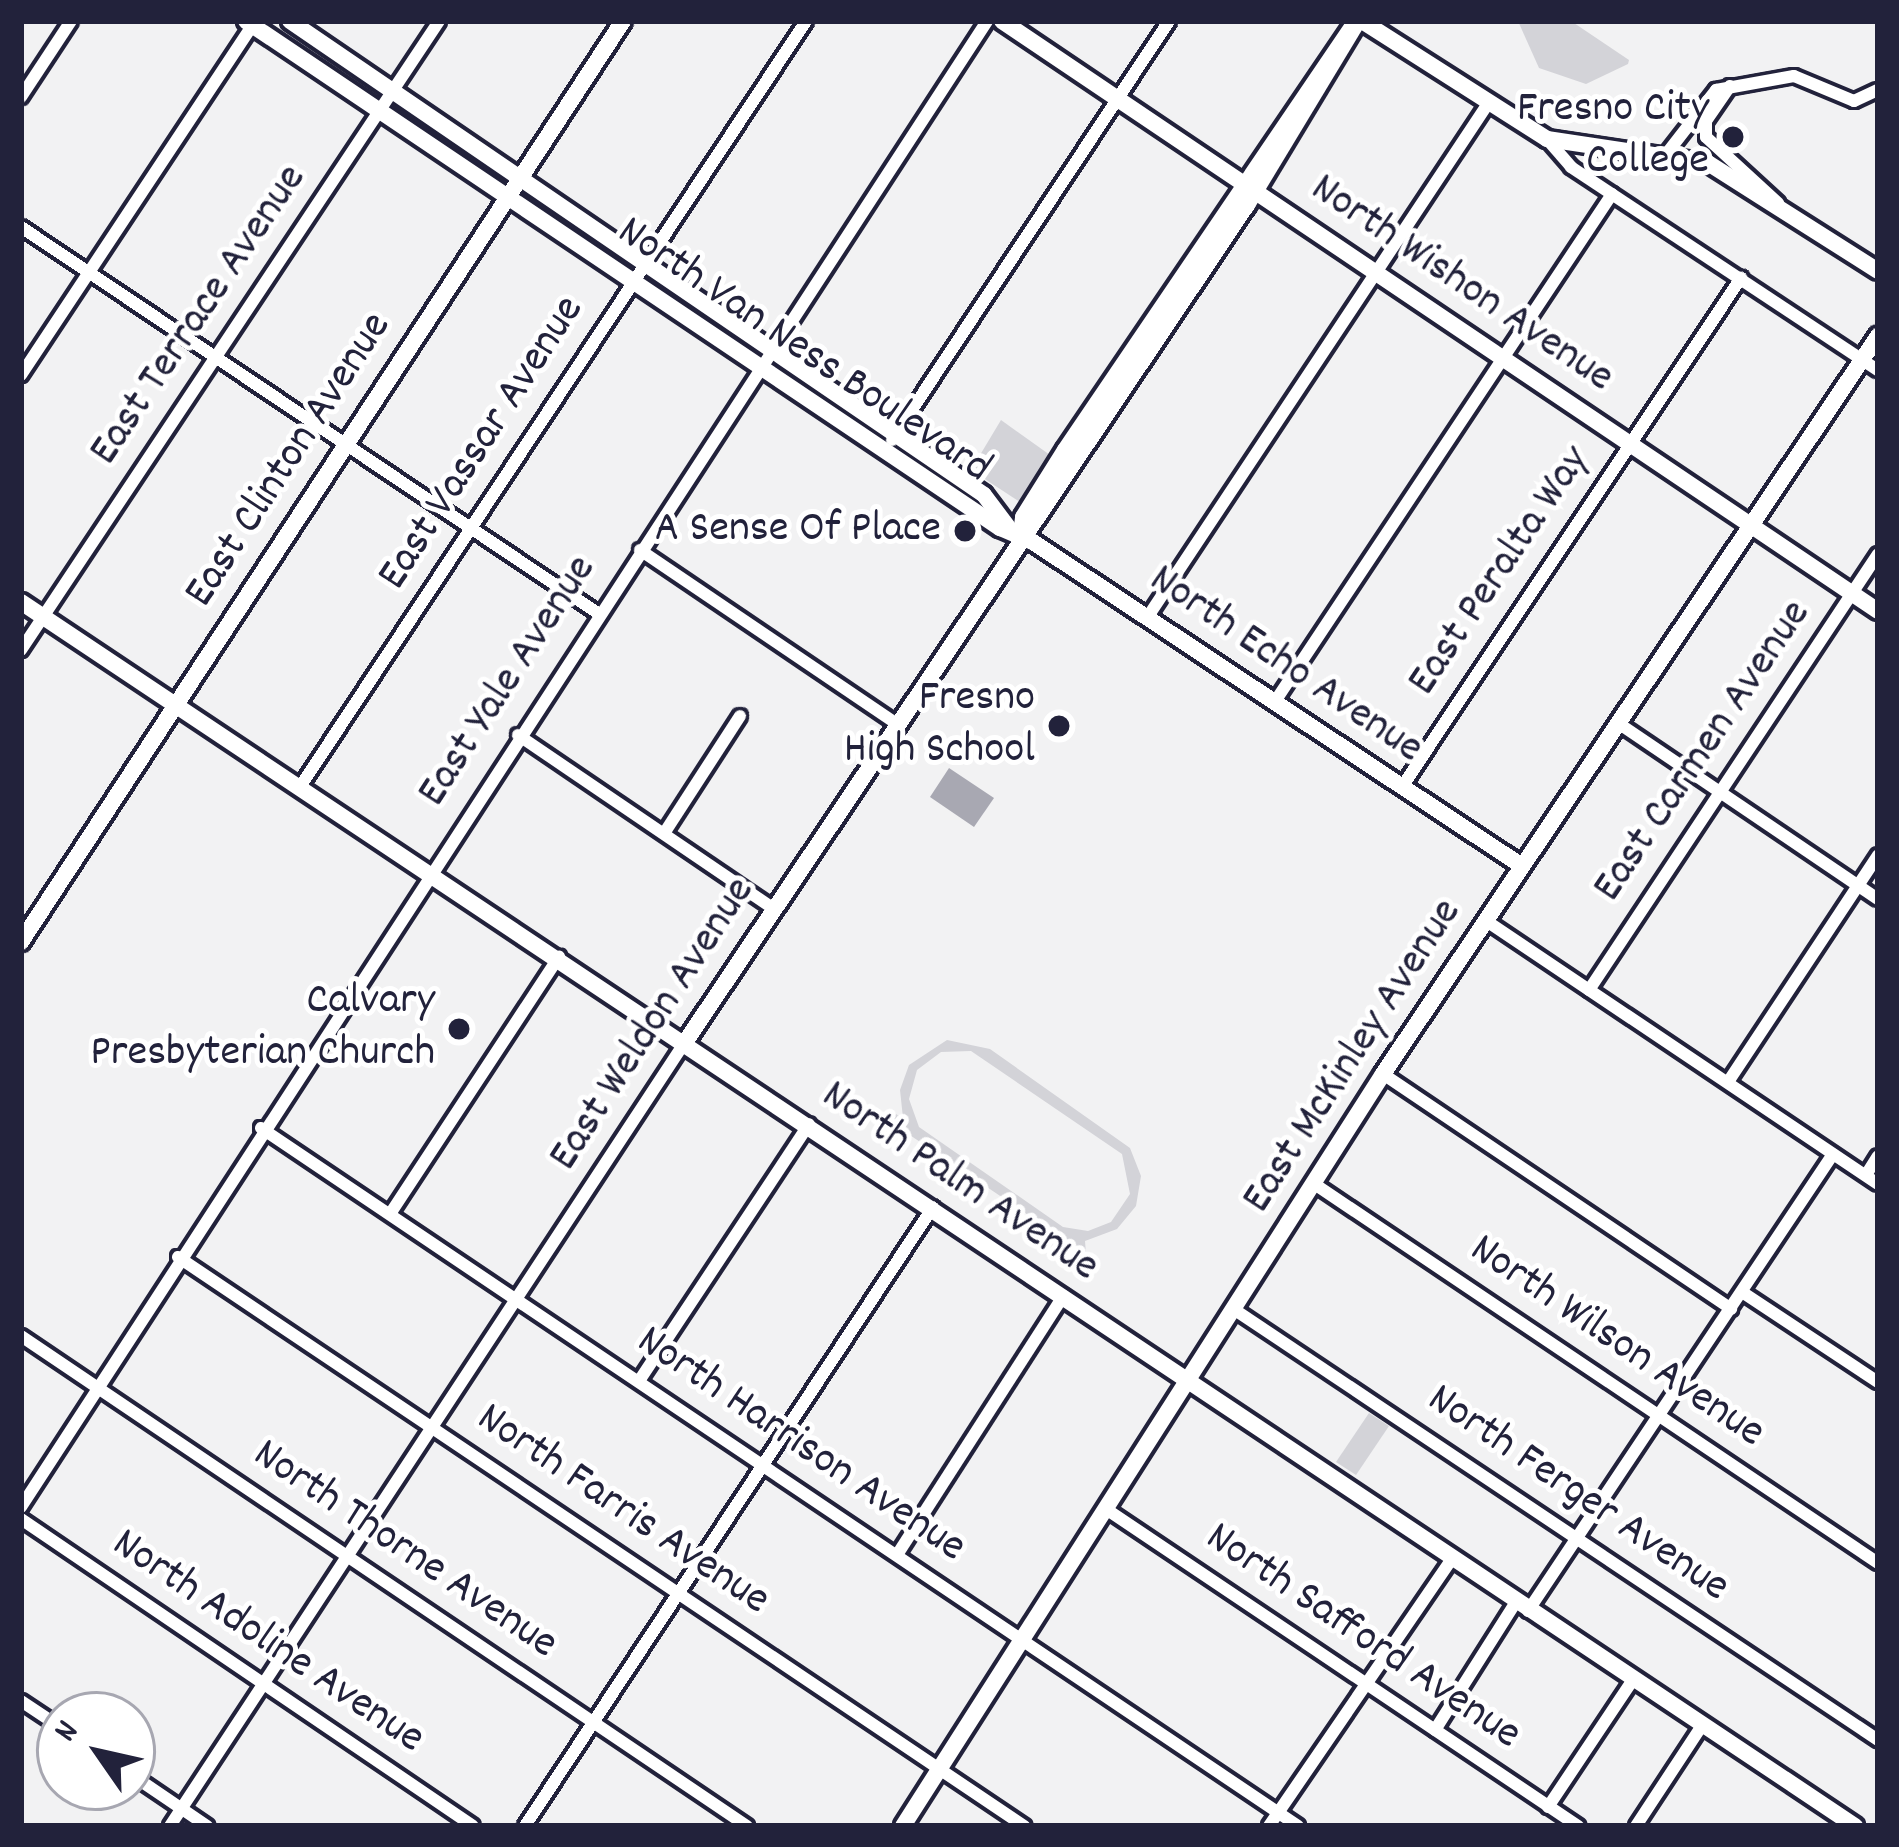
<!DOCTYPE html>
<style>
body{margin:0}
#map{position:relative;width:1899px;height:1847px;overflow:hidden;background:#f2f2f3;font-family:Dekko,sans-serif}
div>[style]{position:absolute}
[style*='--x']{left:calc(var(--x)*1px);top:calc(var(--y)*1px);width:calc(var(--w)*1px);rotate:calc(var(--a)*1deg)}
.green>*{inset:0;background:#d3d3d8}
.water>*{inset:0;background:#a8a8b2}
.roads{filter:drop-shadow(3px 0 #22223b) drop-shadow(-3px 0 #22223b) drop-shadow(0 3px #22223b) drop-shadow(0 -3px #22223b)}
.street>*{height:12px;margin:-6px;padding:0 6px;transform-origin:6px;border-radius:6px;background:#fff}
.secondary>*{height:16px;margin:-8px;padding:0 8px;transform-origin:8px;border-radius:8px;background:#fff}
.dots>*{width:33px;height:33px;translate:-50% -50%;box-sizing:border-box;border:6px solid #fff;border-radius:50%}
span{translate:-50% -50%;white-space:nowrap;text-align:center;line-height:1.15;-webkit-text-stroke:10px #fff;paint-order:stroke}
.poi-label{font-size:45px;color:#22223b}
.right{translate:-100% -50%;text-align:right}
.street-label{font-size:45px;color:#22223b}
.frame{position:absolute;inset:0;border:24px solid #22223b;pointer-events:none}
.north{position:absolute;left:36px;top:1691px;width:120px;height:120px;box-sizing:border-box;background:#fff;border:3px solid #a7a7b1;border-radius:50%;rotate:304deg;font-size:33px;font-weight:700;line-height:48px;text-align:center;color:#22223b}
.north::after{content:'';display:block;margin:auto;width:42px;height:54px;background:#22223b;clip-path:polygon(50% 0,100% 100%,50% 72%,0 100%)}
</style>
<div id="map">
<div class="green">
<div style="clip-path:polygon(1571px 21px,1629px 60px,1628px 64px,1586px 84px,1539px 68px,1518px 21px)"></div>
<div style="clip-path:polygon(1001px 420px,1050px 455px,1020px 502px,971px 470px)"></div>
<div style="clip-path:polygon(evenodd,947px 1040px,990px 1049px,1130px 1148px,1141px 1176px,1136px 1206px,1117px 1229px,1085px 1241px,1086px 1254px,889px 1121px,894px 1113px,903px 1118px,900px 1090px,909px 1065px,947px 1040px,971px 1051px,1122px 1154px,1130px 1194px,1111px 1222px,1088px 1231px,1063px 1227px,919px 1127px,909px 1099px,917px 1070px,941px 1052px,971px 1051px)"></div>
<div style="clip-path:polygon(1369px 1413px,1389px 1426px,1356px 1475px,1336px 1462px)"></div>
</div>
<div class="water">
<div style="clip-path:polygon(949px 768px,994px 798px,974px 827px,930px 797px)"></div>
</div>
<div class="roads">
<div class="street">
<div style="--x:1730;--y:86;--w:42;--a:124.4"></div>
<div style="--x:1706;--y:121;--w:16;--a:90"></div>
<div style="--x:1706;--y:137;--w:98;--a:42.5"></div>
<div style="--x:21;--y:97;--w:91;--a:-56.7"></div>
<div style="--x:1547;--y:139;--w:37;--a:49"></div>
<div style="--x:1571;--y:167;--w:368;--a:33.5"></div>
<div style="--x:1664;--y:157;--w:85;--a:-52.2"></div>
<div style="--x:1716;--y:90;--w:79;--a:-10.2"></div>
<div style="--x:1794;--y:76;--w:65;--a:22.6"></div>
<div style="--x:1854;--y:101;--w:26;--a:-25"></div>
<div style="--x:21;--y:227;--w:692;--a:33.8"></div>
<div style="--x:21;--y:375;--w:424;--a:-56.5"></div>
<div style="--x:892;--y:440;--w:502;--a:-56.53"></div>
<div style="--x:640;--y:550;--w:309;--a:34.1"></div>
<div style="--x:1147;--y:618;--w:615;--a:-56.46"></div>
<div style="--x:21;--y:650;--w:755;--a:-56.39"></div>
<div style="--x:1274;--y:703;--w:611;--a:-56.41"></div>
<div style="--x:1621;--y:725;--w:310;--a:34.1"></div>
<div style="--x:518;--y:735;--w:308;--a:34.2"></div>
<div style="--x:300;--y:787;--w:918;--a:-56.55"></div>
<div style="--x:1402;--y:787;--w:612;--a:-56.34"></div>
<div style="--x:665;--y:832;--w:138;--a:-57.1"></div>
<div style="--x:1485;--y:920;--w:473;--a:33.9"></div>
<div style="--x:1589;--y:990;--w:523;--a:-56.46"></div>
<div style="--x:1383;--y:1074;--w:420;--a:34"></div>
<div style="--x:1728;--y:1082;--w:272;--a:-56.5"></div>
<div style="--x:261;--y:1128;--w:1250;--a:33.94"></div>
<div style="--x:1866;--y:1175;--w:22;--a:-58"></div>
<div style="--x:1313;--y:1183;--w:681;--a:33.92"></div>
<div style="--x:390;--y:1214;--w:308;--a:-56.7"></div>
<div style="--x:178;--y:1257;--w:1020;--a:33.92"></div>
<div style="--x:1742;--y:1292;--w:163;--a:33.5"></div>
<div style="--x:1235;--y:1310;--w:774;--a:33.77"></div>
<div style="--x:21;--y:1336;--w:876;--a:34.02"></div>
<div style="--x:639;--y:1381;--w:308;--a:-56.5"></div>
<div style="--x:21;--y:1507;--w:1772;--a:-56.97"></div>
<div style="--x:1106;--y:1509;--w:569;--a:33.89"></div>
<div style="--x:21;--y:1519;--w:546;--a:34.18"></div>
<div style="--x:897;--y:1555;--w:308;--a:-57.3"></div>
<div style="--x:1528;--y:1611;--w:549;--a:-56.28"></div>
<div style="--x:21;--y:1701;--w:47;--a:33.7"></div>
<div style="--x:1435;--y:1730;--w:151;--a:-57.7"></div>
<div style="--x:132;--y:1775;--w:91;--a:34.2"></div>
<div style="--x:1548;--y:1807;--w:155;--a:-56.3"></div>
<div style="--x:170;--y:1826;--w:938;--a:-56.7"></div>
<div style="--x:525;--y:1826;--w:741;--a:-56.61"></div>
<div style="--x:1269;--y:1826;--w:324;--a:-55.6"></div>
<div style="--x:1636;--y:1826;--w:122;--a:-56.7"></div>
</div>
<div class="secondary">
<div style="--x:246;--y:21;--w:909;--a:33.92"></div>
<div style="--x:1000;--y:528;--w:36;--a:23"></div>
<div style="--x:1033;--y:542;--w:587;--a:33.53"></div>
<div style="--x:290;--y:21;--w:840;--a:34.33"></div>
<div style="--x:984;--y:495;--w:40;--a:53"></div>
<div style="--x:1002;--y:21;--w:1056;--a:33.96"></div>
<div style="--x:1362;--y:21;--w:219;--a:32.5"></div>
<div style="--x:1547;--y:139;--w:163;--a:8.5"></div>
<div style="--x:1708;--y:163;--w:201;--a:32.4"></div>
<div style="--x:1021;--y:534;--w:17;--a:-83"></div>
<div style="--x:1023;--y:517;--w:79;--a:-57.9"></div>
<div style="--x:1065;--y:450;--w:518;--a:-55.85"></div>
<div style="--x:21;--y:602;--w:2205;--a:33.72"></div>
<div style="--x:21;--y:942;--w:1100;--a:-56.83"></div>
<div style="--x:686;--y:1041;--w:1007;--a:-56.14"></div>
<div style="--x:1247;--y:205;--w:215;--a:-58.9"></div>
<div style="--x:903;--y:1826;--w:892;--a:-57.45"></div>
<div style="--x:1383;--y:1074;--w:889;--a:-56.15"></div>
</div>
</div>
<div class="dots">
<div style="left:1733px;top:137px;background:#22223b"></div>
<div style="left:965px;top:531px;background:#22223b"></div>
<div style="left:1059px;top:726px;background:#22223b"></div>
<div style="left:459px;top:1029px;background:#22223b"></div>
</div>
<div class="poi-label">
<span class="right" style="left:1709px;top:137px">Fresno City<br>College</span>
<span class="right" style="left:941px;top:531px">A Sense Of Place</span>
<span class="right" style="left:1035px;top:726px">Fresno<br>High School</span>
<span class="right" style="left:435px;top:1029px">Calvary<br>Presbyterian Church</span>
</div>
<div class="street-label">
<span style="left:1461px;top:285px;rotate:34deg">North Wishon Avenue</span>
<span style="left:200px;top:316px;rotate:-56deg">East Terrace Avenue</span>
<span style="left:803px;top:352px;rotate:34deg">North Van Ness Boulevard</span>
<span style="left:483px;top:444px;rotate:-57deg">East Vassar Avenue</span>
<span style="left:290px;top:461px;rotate:-57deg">East Clinton Avenue</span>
<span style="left:1501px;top:572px;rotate:-56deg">East Peralta Way</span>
<span style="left:1285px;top:666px;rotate:34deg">North Echo Avenue</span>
<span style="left:509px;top:682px;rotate:-57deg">East Yale Avenue</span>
<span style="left:1704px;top:752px;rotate:-56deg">East Carmen Avenue</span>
<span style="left:654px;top:1025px;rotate:-57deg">East Weldon Avenue</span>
<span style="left:1354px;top:1057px;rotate:-57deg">East McKinley Avenue</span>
<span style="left:959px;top:1183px;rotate:34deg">North Palm Avenue</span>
<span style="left:1616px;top:1343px;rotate:34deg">North Wilson Avenue</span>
<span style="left:800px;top:1446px;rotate:34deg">North Harrison Avenue</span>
<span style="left:1577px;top:1495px;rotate:34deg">North Ferger Avenue</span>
<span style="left:622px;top:1511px;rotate:34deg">North Farris Avenue</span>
<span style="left:404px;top:1551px;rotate:34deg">North Thorne Avenue</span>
<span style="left:1362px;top:1638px;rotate:34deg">North Safford Avenue</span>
<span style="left:267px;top:1643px;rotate:34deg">North Adoline Avenue</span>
</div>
<div class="frame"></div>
<div class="north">N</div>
</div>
